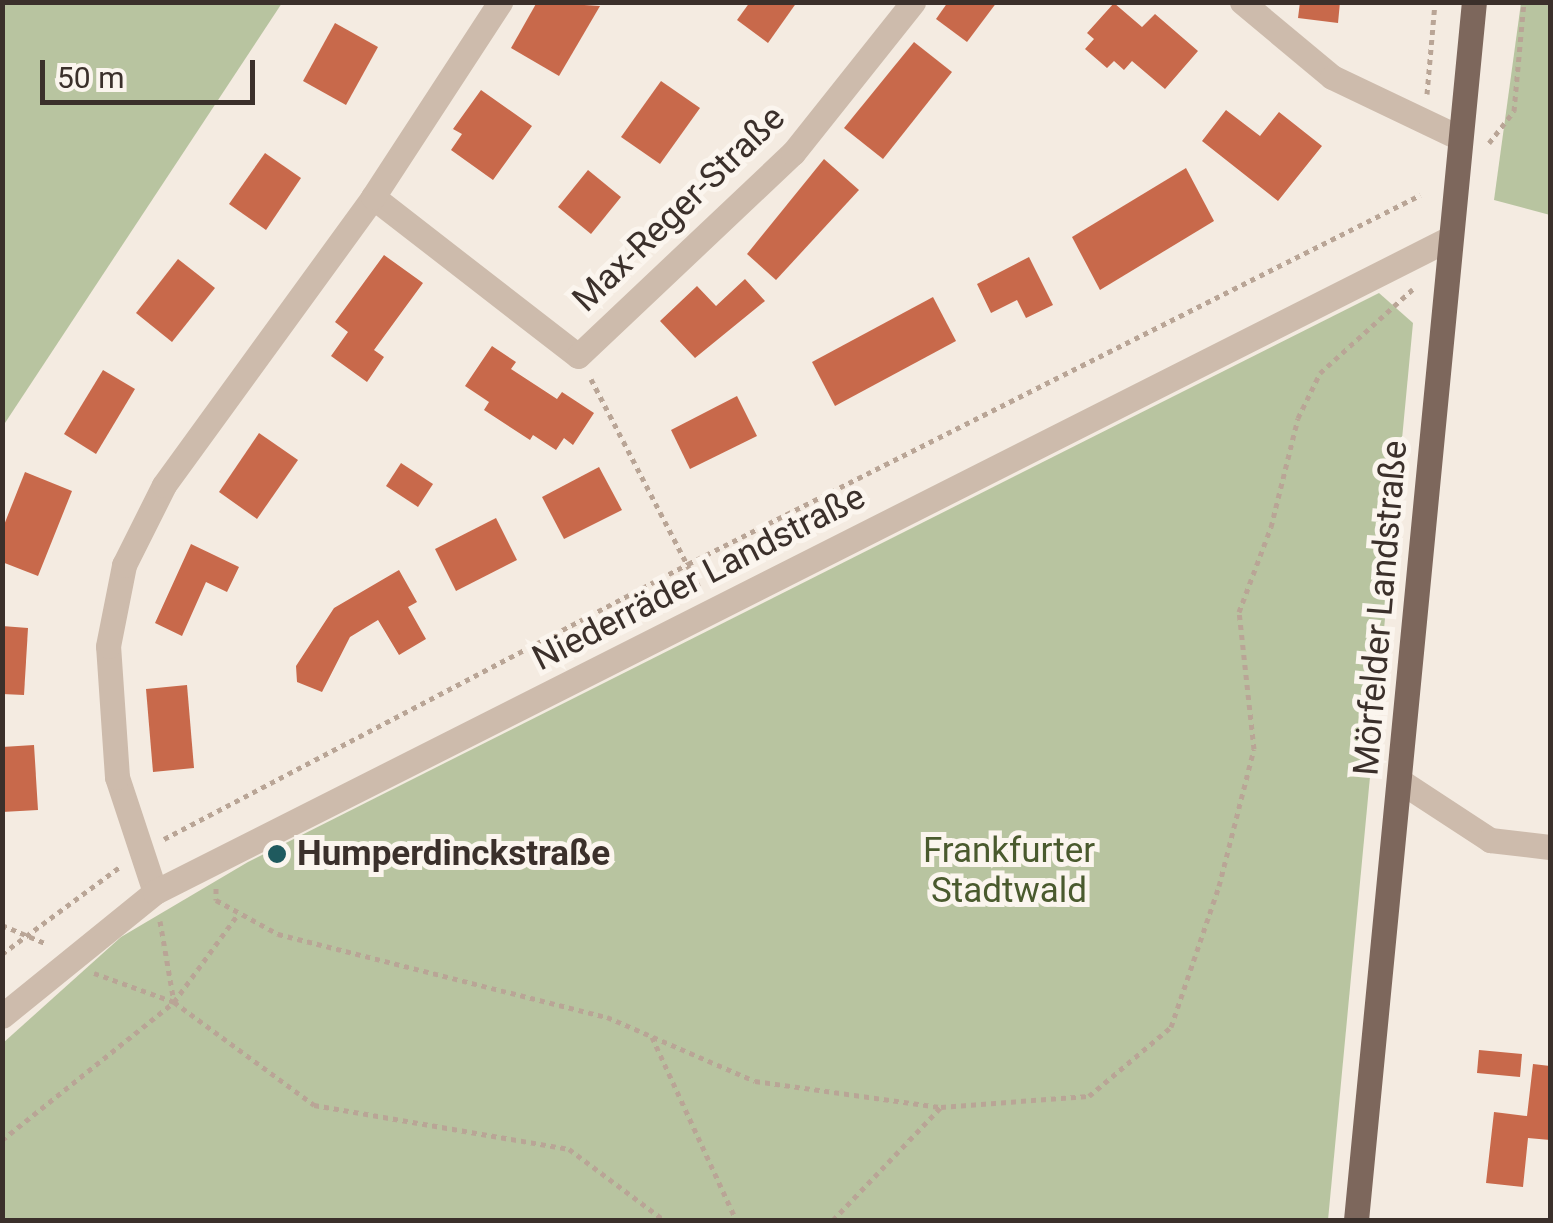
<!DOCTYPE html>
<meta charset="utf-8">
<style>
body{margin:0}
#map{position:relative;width:1553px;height:1223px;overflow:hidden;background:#f4ebe1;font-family:Roboto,sans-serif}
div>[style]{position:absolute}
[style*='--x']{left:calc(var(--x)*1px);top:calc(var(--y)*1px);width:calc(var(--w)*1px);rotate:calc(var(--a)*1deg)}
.green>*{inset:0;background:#b8c4a0}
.building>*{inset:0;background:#c8694b}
.path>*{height:5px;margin-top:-2.5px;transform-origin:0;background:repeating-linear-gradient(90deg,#b9a596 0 5px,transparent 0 10px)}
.minor>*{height:25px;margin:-12.5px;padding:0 12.5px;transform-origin:12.5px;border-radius:12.5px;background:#cdbbac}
.major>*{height:25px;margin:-12.5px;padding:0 12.5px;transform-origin:12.5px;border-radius:12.5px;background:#7d675c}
.dots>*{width:28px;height:28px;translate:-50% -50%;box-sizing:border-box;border:5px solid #fbf5ee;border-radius:50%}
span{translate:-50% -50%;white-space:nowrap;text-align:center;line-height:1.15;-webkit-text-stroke:10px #fbf5ee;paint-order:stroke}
.street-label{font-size:35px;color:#3b302b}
.park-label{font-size:35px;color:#4a5a2e}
.poi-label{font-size:35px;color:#3b302b;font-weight:700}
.left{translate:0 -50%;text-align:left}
.frame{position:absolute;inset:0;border:5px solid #3b302b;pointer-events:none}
.scale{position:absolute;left:40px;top:60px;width:215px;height:45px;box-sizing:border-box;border:5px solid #3b302b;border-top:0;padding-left:12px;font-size:30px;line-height:35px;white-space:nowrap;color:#3b302b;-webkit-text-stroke:8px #fbf5ee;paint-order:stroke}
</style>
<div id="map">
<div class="green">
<div style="clip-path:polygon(3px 2px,282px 3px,3px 426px,2px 3px)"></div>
<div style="clip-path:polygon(1521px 3px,1550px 3px,1550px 215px,1494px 200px)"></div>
<div style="clip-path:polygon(1379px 293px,1413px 323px,1328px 1220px,3px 1220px,3px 1043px,121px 937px,248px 862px)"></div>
</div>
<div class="building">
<div style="clip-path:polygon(537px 2px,600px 6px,559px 76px,511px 48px)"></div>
<div style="clip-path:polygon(750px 2px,797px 2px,768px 43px,737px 20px)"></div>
<div style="clip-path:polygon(948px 2px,997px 2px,967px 42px,936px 19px)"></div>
<div style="clip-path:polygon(1300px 2px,1340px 2px,1338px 23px,1298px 18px)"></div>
<div style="clip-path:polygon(1114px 3px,1142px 27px,1155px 14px,1198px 51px,1165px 89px,1132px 61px,1124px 70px,1114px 61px,1107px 68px,1085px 49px,1094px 39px,1087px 33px)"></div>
<div style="clip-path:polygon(335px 23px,378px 47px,346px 105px,303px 81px)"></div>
<div style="clip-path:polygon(914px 42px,952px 72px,883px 159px,844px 128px)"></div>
<div style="clip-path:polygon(661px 81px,700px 108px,660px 164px,621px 137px)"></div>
<div style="clip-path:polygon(481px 90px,532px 126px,493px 180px,451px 150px,462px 134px,453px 129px)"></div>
<div style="clip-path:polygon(1226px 110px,1260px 136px,1279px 112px,1322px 146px,1278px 201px,1202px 141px)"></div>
<div style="clip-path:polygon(265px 153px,301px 178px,266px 230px,229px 204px)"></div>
<div style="clip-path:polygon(824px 159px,859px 190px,776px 280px,747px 254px)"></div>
<div style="clip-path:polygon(1186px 168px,1214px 221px,1100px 290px,1072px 237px)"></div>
<div style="clip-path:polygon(588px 170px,621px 197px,591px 234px,558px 207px)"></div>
<div style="clip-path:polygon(384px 255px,423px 283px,374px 350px,384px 357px,367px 382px,331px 356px,348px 332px,335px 322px)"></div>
<div style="clip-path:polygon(1029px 257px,1053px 305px,1026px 318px,1017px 300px,991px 313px,977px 284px)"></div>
<div style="clip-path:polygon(178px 259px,215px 288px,172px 342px,136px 313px)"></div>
<div style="clip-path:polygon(745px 279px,765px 301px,695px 358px,660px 321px,697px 286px,716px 306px)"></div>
<div style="clip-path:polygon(933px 297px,956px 341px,835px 406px,812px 362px)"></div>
<div style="clip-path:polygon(492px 346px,516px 362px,511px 369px,557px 399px,562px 392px,594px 413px,573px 445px,564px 438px,556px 450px,533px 435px,530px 440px,484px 410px,489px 402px,465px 386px)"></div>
<div style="clip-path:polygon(103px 370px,135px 389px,96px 454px,64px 434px)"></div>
<div style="clip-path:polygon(737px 396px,757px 436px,690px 469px,671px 430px)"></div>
<div style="clip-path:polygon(259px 433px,298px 460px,257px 519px,219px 492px)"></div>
<div style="clip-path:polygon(401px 463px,433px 484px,418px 507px,386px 486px)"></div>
<div style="clip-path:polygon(599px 467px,622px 510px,564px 539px,542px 497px)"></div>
<div style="clip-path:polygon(25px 472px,72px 491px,38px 576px,2px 562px,2px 530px)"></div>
<div style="clip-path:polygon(496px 518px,517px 560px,456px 591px,435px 549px)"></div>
<div style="clip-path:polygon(191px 544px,239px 567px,227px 592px,206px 582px,182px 636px,155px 623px)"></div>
<div style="clip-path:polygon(399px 570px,417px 602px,408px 607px,426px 639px,399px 655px,378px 620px,350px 637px,322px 692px,297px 682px,296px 666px,334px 608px)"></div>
<div style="clip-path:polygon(2px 626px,28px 628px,24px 695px,2px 694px)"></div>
<div style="clip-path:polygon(187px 685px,194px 768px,153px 772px,146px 689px)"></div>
<div style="clip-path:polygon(34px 745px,38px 810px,2px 812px,2px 747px)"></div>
<div style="clip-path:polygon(1479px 1050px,1522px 1054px,1520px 1077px,1477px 1073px)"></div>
<div style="clip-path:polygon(1533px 1064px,1550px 1066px,1550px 1140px,1528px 1138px,1523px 1187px,1486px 1183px,1494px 1112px,1527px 1116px)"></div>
</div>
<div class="path">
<div style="--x:1427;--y:94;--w:92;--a:-85"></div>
<div style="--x:1489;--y:143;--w:41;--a:-52"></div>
<div style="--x:1514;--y:111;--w:109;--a:-84.8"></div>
<div style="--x:591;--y:379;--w:234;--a:62.6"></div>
<div style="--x:164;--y:839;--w:592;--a:-27.69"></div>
<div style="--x:688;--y:564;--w:820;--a:-26.75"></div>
<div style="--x:216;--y:888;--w:12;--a:90"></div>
<div style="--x:216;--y:900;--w:71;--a:28.7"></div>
<div style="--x:278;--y:934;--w:339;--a:14.2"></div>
<div style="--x:607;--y:1017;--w:161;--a:23.4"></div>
<div style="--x:755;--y:1081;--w:188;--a:8"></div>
<div style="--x:941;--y:1107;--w:148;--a:-4.3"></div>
<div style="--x:1089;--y:1096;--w:107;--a:-40.1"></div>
<div style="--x:1171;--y:1027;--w:149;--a:-71.2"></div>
<div style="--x:1219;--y:886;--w:141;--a:-75.7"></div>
<div style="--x:1254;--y:749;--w:138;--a:-96.2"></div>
<div style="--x:1239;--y:612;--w:91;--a:-69.4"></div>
<div style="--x:1271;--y:527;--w:112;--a:-76.1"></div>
<div style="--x:1298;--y:418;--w:50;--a:-63.9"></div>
<div style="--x:1320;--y:373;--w:125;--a:-42.1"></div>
<div style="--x:160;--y:921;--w:82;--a:80.2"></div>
<div style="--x:2;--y:925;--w:49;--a:22.9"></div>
<div style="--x:2;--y:954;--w:148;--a:-36.5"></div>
<div style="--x:94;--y:973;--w:85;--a:19.9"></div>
<div style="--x:174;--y:1002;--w:174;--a:36.3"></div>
<div style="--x:314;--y:1105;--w:259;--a:9.8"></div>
<div style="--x:569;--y:1149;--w:119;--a:36.8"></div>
<div style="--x:652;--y:1037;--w:201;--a:65.3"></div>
<div style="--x:2;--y:1140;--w:221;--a:-38.7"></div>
<div style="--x:174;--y:1002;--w:110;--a:-53.9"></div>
<div style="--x:833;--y:1220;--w:156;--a:-46.3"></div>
</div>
<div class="minor">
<div style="--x:1242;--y:2;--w:117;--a:39.8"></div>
<div style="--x:1332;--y:77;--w:142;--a:25.5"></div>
<div style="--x:373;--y:197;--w:259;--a:37.8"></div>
<div style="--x:578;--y:356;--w:296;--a:-43.4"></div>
<div style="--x:793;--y:153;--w:193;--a:-51.5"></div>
<div style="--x:1400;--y:781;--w:108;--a:33.2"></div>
<div style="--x:1490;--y:840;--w:60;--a:6.7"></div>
<div style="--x:155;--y:892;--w:121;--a:-108.3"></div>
<div style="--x:117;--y:777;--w:131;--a:-93.9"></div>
<div style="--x:108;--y:646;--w:83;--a:-78.8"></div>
<div style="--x:124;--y:565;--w:89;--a:-63.4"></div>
<div style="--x:164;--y:485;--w:356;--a:-54"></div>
<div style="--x:373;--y:197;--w:233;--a:-56.9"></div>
<div style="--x:2;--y:1016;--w:197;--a:-39"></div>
<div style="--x:155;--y:892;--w:1451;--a:-26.79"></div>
</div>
<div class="major">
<div style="--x:1356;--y:1220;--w:1224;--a:-84.47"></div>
</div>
<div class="dots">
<div style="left:277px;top:854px;background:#1f5a5e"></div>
</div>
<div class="street-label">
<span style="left:679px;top:209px;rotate:-44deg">Max-Reger-Straße</span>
<span style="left:699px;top:578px;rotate:-27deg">Niederräder Landstraße</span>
<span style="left:1381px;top:608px;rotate:-85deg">Mörfelder Landstraße</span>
</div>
<div class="park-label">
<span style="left:1009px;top:871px">Frankfurter<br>Stadtwald</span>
</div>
<div class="poi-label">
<span class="left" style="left:297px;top:854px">Humperdinckstraße</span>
</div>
<div class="frame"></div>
<div class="scale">50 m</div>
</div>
